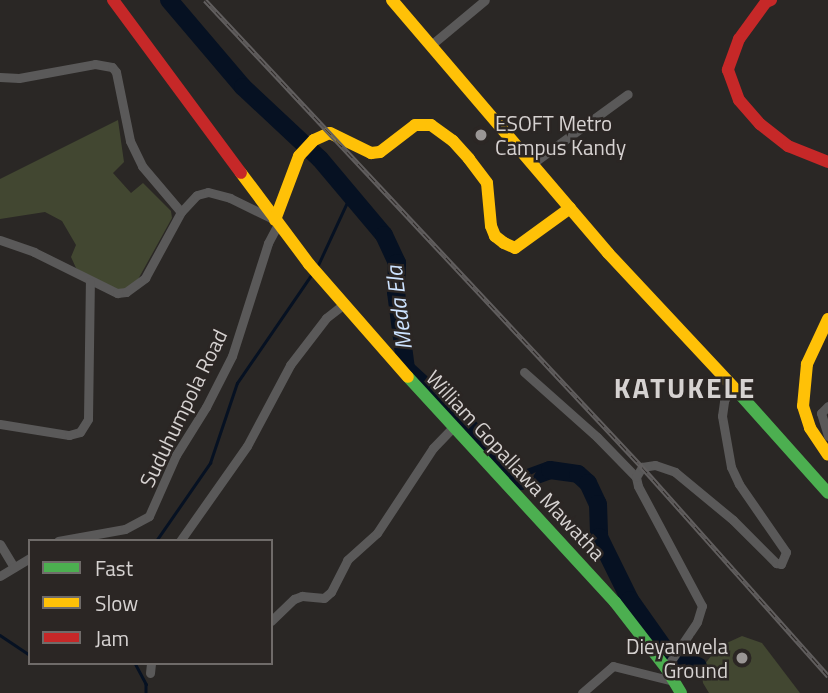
<!DOCTYPE html>
<style>
body{margin:0}
#map{position:relative;width:828px;height:693px;overflow:hidden;background:#2a2725;font-family:"Titillium Web",sans-serif}
div>[style]{position:absolute}
[style*='--x']{left:calc(var(--x)*1px);top:calc(var(--y)*1px);width:calc(var(--w)*1px);rotate:calc(var(--a)*1deg)}
.green>*{inset:0;background:#424731}
.stream>*{height:2.5px;margin:-1.25px;padding:0 1.25px;transform-origin:1.25px;border-radius:1.25px;background:#061122}
.river>*{height:18px;margin:-9px;padding:0 9px;transform-origin:9px;border-radius:9px;background:#061122}
.street>*{height:9px;margin:-4.5px;padding:0 4.5px;transform-origin:4.5px;border-radius:4.5px;background:#5a5959}
.fast>*{height:12px;margin:-6px;padding:0 6px;transform-origin:6px;border-radius:6px;background:#4caf50}
.slow>*{height:12px;margin:-6px;padding:0 6px;transform-origin:6px;border-radius:6px;background:#ffc107}
.jam>*{height:12px;margin:-6px;padding:0 6px;transform-origin:6px;border-radius:6px;background:#c62828}
.rail>*{height:5px;margin-top:-2.5px;transform-origin:0;background:repeating-linear-gradient(90deg,#2b2624 0 8px,#615e5e 0 16px);box-sizing:border-box;border-block:2px solid #615e5e}
.dots>*{width:19px;height:19px;translate:-50% -50%;box-sizing:border-box;border:4px solid #2b2624;border-radius:50%}
span{translate:-50% -50%;white-space:nowrap;text-align:center;line-height:1.15;-webkit-text-stroke:5px #2b2624;paint-order:stroke}
.poi-label{font-size:21px;color:#d6d2d1}
.left{translate:0 -50%;text-align:left}
.right{translate:-100% -50%;text-align:right}
.street-label{font-size:21px;color:#d6d2d1}
.water-label{font-size:23px;color:#cde3ff;font-style:italic}
.district-label{font-size:28px;color:#d6d2d1;font-weight:700;letter-spacing:2px}
.legend{position:absolute;left:28px;top:539px;width:245px;height:126px;box-sizing:border-box;background:#2b2624;border:2px solid #6f6b69;margin:0;padding:9px 12px;list-style:none;font-size:21px;color:#d6d2d1}
.legend li{display:flex;align-items:center;gap:14px;height:35px}
.legend b{width:35px;border:2px solid #6f6b69}
</style>
<div id="map">
<div class="green">
<div style="clip-path:polygon(118px 120px,124px 162px,113px 173px,131px 193px,143px 183px,171px 211px,172px 218px,136px 283px,124px 291px,111px 291px,76px 268px,71px 257px,76px 245px,62px 221px,45px 212px,0 219px,0 179px)"></div>
<div style="clip-path:polygon(742px 636px,762px 643px,800px 693px,709px 693px,703px 683px,701px 669px,718px 647px)"></div>
</div>
<div class="stream">
<div style="--x:318;--y:265;--w:76;--a:-65.1"></div>
<div style="--x:156;--y:541;--w:95;--a:-55.3"></div>
<div style="--x:210;--y:463;--w:84;--a:-71.4"></div>
<div style="--x:237;--y:383;--w:132;--a:-55.5"></div>
<div style="--x:0;--y:635;--w:36;--a:34"></div>
<div style="--x:135;--y:663;--w:24;--a:62"></div>
<div style="--x:146;--y:684;--w:9;--a:90"></div>
</div>
<div class="river">
<div style="--x:169;--y:0;--w:114;--a:49.6"></div>
<div style="--x:243;--y:87;--w:105;--a:43.1"></div>
<div style="--x:320;--y:159;--w:99;--a:49.9"></div>
<div style="--x:384;--y:235;--w:31;--a:65"></div>
<div style="--x:397;--y:263;--w:29;--a:92"></div>
<div style="--x:396;--y:292;--w:78;--a:82.6"></div>
<div style="--x:406;--y:369;--w:81;--a:42.5"></div>
<div style="--x:466;--y:424;--w:79;--a:46.5"></div>
<div style="--x:520;--y:481;--w:32;--a:-20"></div>
<div style="--x:550;--y:470;--w:28;--a:8"></div>
<div style="--x:578;--y:474;--w:13;--a:42"></div>
<div style="--x:588;--y:483;--w:23;--a:65"></div>
<div style="--x:598;--y:504;--w:33;--a:88"></div>
<div style="--x:599;--y:537;--w:70;--a:63.8"></div>
<div style="--x:630;--y:600;--w:67;--a:54.7"></div>
<div style="--x:669;--y:655;--w:31;--a:21"></div>
</div>
<div class="street">
<div style="--x:431;--y:45;--w:70;--a:-39.8"></div>
<div style="--x:0;--y:77;--w:19;--a:3"></div>
<div style="--x:19;--y:78;--w:77;--a:-10.4"></div>
<div style="--x:95;--y:64;--w:17;--a:10"></div>
<div style="--x:112;--y:67;--w:6;--a:51"></div>
<div style="--x:116;--y:72;--w:70;--a:78.5"></div>
<div style="--x:130;--y:141;--w:28;--a:64"></div>
<div style="--x:142;--y:166;--w:60;--a:49.7"></div>
<div style="--x:533;--y:163;--w:117;--a:-36"></div>
<div style="--x:0;--y:240;--w:36;--a:19"></div>
<div style="--x:34;--y:252;--w:93;--a:26.3"></div>
<div style="--x:117;--y:293;--w:9;--a:-6"></div>
<div style="--x:126;--y:292;--w:24;--a:-36"></div>
<div style="--x:145;--y:278;--w:75;--a:-61.4"></div>
<div style="--x:181;--y:212;--w:23;--a:-47"></div>
<div style="--x:197;--y:195;--w:11;--a:-15"></div>
<div style="--x:208;--y:192;--w:23;--a:15"></div>
<div style="--x:230;--y:198;--w:48;--a:26"></div>
<div style="--x:524;--y:372;--w:98;--a:41.7"></div>
<div style="--x:597;--y:437;--w:56;--a:45.7"></div>
<div style="--x:828;--y:406;--w:10;--a:135"></div>
<div style="--x:821;--y:413;--w:24;--a:73"></div>
<div style="--x:0;--y:424;--w:70;--a:9.1"></div>
<div style="--x:69;--y:435;--w:11;--a:-15"></div>
<div style="--x:80;--y:432;--w:15;--a:-58"></div>
<div style="--x:88;--y:419;--w:137;--a:-89.2"></div>
<div style="--x:58;--y:541;--w:68;--a:-10.2"></div>
<div style="--x:125;--y:529;--w:27;--a:-28"></div>
<div style="--x:149;--y:516;--w:67;--a:-66.1"></div>
<div style="--x:176;--y:455;--w:57;--a:-58"></div>
<div style="--x:206;--y:407;--w:57;--a:-63"></div>
<div style="--x:232;--y:356;--w:119;--a:-72.3"></div>
<div style="--x:268;--y:243;--w:21;--a:-62"></div>
<div style="--x:180;--y:541;--w:116;--a:-54.8"></div>
<div style="--x:247;--y:446;--w:92;--a:-62"></div>
<div style="--x:290;--y:365;--w:59;--a:-52.5"></div>
<div style="--x:326;--y:318;--w:23;--a:-38"></div>
<div style="--x:0;--y:544;--w:27;--a:59"></div>
<div style="--x:0;--y:576;--w:35;--a:-31"></div>
<div style="--x:271;--y:621;--w:32;--a:-44"></div>
<div style="--x:294;--y:599;--w:9;--a:-21"></div>
<div style="--x:302;--y:596;--w:22;--a:5"></div>
<div style="--x:324;--y:598;--w:9;--a:-41"></div>
<div style="--x:331;--y:592;--w:36;--a:-63"></div>
<div style="--x:347;--y:560;--w:40;--a:-42"></div>
<div style="--x:377;--y:533;--w:102;--a:-56.6"></div>
<div style="--x:433;--y:448;--w:30;--a:-46"></div>
<div style="--x:666;--y:668;--w:55;--a:-56"></div>
<div style="--x:697;--y:622;--w:17;--a:-73"></div>
<div style="--x:702;--y:606;--w:136;--a:-118.1"></div>
<div style="--x:638;--y:486;--w:9;--a:-103"></div>
<div style="--x:636;--y:477;--w:12;--a:-59"></div>
<div style="--x:642;--y:467;--w:13;--a:-9"></div>
<div style="--x:655;--y:465;--w:21;--a:19"></div>
<div style="--x:675;--y:472;--w:75;--a:39.6"></div>
<div style="--x:733;--y:520;--w:61;--a:45"></div>
<div style="--x:776;--y:563;--w:5;--a:11"></div>
<div style="--x:781;--y:564;--w:13;--a:-67"></div>
<div style="--x:786;--y:552;--w:83;--a:-124.7"></div>
<div style="--x:739;--y:484;--w:19;--a:-115"></div>
<div style="--x:731;--y:467;--w:52;--a:-100"></div>
<div style="--x:722;--y:416;--w:15;--a:-82"></div>
<div style="--x:724;--y:401;--w:18;--a:-63"></div>
<div style="--x:150;--y:673;--w:10;--a:-84"></div>
<div style="--x:582;--y:693;--w:41;--a:-41.1"></div>
<div style="--x:613;--y:666;--w:62;--a:14"></div>
</div>
<div class="fast">
<div style="--x:408;--y:377;--w:306;--a:47.4"></div>
<div style="--x:615;--y:602;--w:83;--a:52.3"></div>
<div style="--x:666;--y:668;--w:29;--a:59"></div>
<div style="--x:736;--y:390;--w:138;--a:48.2"></div>
</div>
<div class="slow">
<div style="--x:392;--y:0;--w:333;--a:49.5"></div>
<div style="--x:608;--y:253;--w:187;--a:46.9"></div>
<div style="--x:241;--y:173;--w:114;--a:53.2"></div>
<div style="--x:309;--y:264;--w:150;--a:48.8"></div>
<div style="--x:275;--y:220;--w:68;--a:-69.4"></div>
<div style="--x:299;--y:156;--w:22;--a:-47"></div>
<div style="--x:314;--y:140;--w:17;--a:-24"></div>
<div style="--x:330;--y:133;--w:46;--a:26"></div>
<div style="--x:371;--y:153;--w:9;--a:-6"></div>
<div style="--x:380;--y:152;--w:44;--a:-37.6"></div>
<div style="--x:415;--y:125;--w:16;--a:0"></div>
<div style="--x:431;--y:125;--w:27;--a:36"></div>
<div style="--x:453;--y:141;--w:24;--a:48"></div>
<div style="--x:469;--y:159;--w:30;--a:53"></div>
<div style="--x:487;--y:183;--w:43;--a:84.7"></div>
<div style="--x:491;--y:226;--w:11;--a:68"></div>
<div style="--x:495;--y:236;--w:11;--a:38"></div>
<div style="--x:504;--y:243;--w:12;--a:24"></div>
<div style="--x:515;--y:248;--w:68;--a:-36"></div>
<div style="--x:828;--y:319;--w:50;--a:115"></div>
<div style="--x:807;--y:364;--w:42;--a:95.4"></div>
<div style="--x:803;--y:406;--w:23;--a:72"></div>
<div style="--x:810;--y:428;--w:32;--a:56"></div>
</div>
<div class="jam">
<div style="--x:113;--y:0;--w:215;--a:53.5"></div>
<div style="--x:771;--y:0;--w:5;--a:158"></div>
<div style="--x:766;--y:2;--w:46;--a:126.1"></div>
<div style="--x:739;--y:39;--w:33;--a:110"></div>
<div style="--x:728;--y:70;--w:32;--a:70"></div>
<div style="--x:739;--y:100;--w:32;--a:49"></div>
<div style="--x:760;--y:124;--w:36;--a:38"></div>
<div style="--x:788;--y:146;--w:43;--a:21.8"></div>
</div>
<div class="rail">
<div style="--x:205;--y:0;--w:640;--a:46.9"></div>
<div style="--x:642;--y:467;--w:280;--a:48.3"></div>
</div>
<div class="dots">
<div style="left:481px;top:135px;background:#9a9695"></div>
<div style="left:742px;top:658px;background:#9a9695"></div>
</div>
<div class="poi-label">
<span class="left" style="left:495px;top:135px">ESOFT Metro<br>Campus Kandy</span>
<span class="right" style="left:728px;top:658px">Dieyanwela<br>Ground</span>
</div>
<div class="street-label">
<span style="left:183px;top:408px;rotate:-64deg">Suduhumpola Road</span>
<span style="left:516px;top:465px;rotate:47deg">William Gopallawa Mawatha</span>
</div>
<div class="water-label">
<span style="left:399px;top:308px;rotate:-97deg">Meda Ela</span>
</div>
<div class="district-label">
<span style="left:685px;top:388px">KATUKELE</span>
</div>
<ul class="legend">
<li><b style="height:9px;background:#4caf50"></b>Fast</li>
<li><b style="height:9px;background:#ffc107"></b>Slow</li>
<li><b style="height:9px;background:#c62828"></b>Jam</li>
</ul>
</div>
